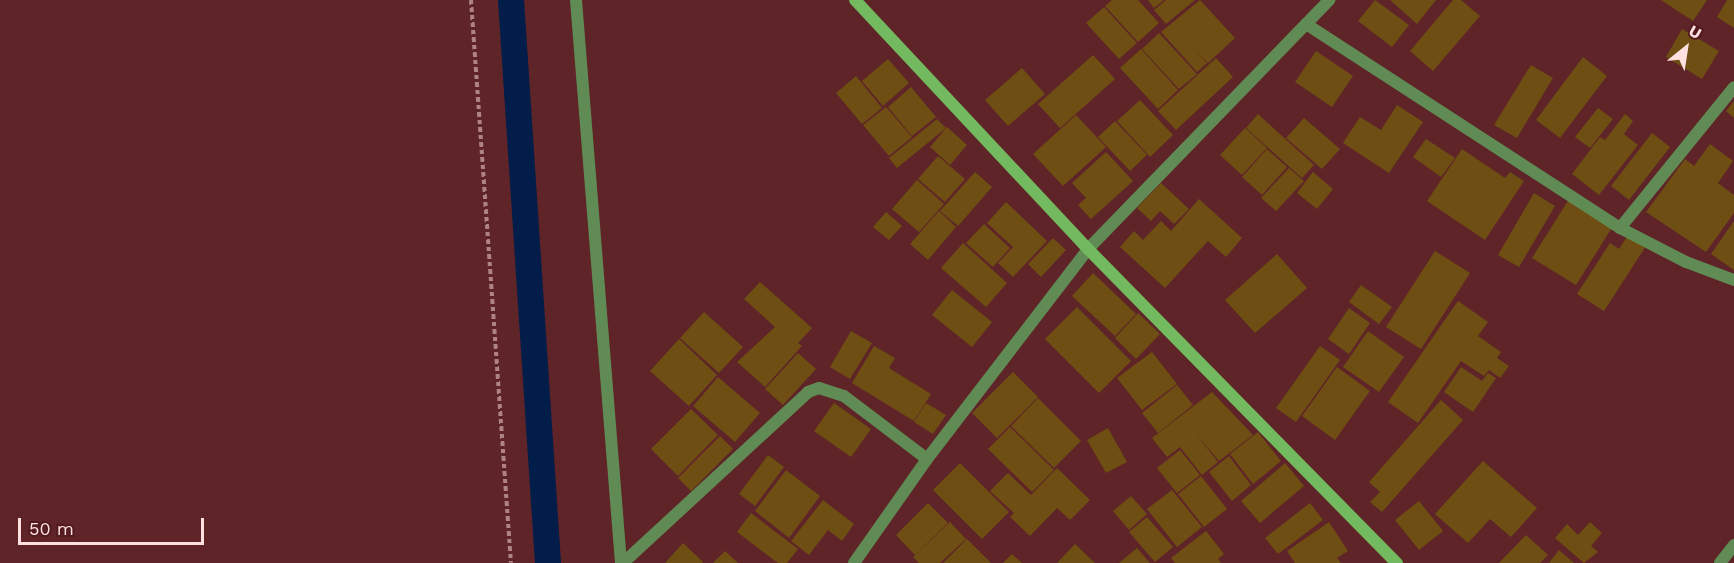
<!DOCTYPE html>
<style>
body{margin:0}
#map{position:relative;width:1734px;height:563px;overflow:hidden;background:#5e2428;font-family:"Work Sans",sans-serif}
div>[style]{position:absolute}
[style*='--x']{left:calc(var(--x)*1px);top:calc(var(--y)*1px);width:calc(var(--w)*1px);rotate:calc(var(--a)*1deg)}
.canal>*{height:26px;margin:-13px;padding:0 13px;transform-origin:13px;border-radius:13px;background:#021d49}
.building>*{inset:0;background:#6e4e12}
.path>*{height:4px;margin-top:-2px;transform-origin:0;background:repeating-linear-gradient(90deg,#af8385 0 4.5px,transparent 0 7.5px)}
.street>*{height:12px;margin:-6px;padding:0 6px;transform-origin:6px;border-radius:6px;background:#608b54}
.secondary>*{height:12px;margin:-6px;padding:0 6px;transform-origin:6px;border-radius:6px;background:#73b95f}
span{translate:-50% -50%;white-space:nowrap;text-align:center;line-height:1.15;-webkit-text-stroke:5px #52191e;paint-order:stroke}
.north{position:absolute;left:1656px;top:18px;width:60px;height:60px;-webkit-text-stroke:4px #52191e;paint-order:stroke;rotate:30deg;font-size:16px;font-weight:700;line-height:24px;text-align:center;color:#ffe0e0}
.north::after{content:'';display:block;margin:auto;width:21px;height:27px;background:#ffe0e0;clip-path:polygon(50% 0,100% 100%,50% 72%,0 100%)}
.scale{position:absolute;left:18px;top:518px;width:186px;height:27px;box-sizing:border-box;border:3px solid #ffe0e0;border-top:0;padding-left:8px;font-size:18px;line-height:21px;white-space:nowrap;color:#ffe0e0;-webkit-text-stroke:4px #52191e;paint-order:stroke}
</style>
<div id="map">
<div class="canal">
<div style="--x:511;--y:0;--w:564;--a:86.24"></div>
</div>
<div class="building">
<div style="clip-path:polygon(1112px 0,1138px 0,1159px 23px,1138px 42px,1105px 6px)"></div>
<div style="clip-path:polygon(1148px 0,1164px 0,1154px 8px)"></div>
<div style="clip-path:polygon(1166px 0,1195px 0,1166px 24px,1154px 10px)"></div>
<div style="clip-path:polygon(1200px 0,1235px 38px,1208px 63px,1194px 49px,1207px 63px,1197px 72px,1161px 32px)"></div>
<div style="clip-path:polygon(1375px 0,1409px 25px,1392px 47px,1358px 21px)"></div>
<div style="clip-path:polygon(1390px 0,1436px 0,1417px 24px)"></div>
<div style="clip-path:polygon(1453px 0,1461px 0,1480px 16px,1433px 71px,1410px 51px)"></div>
<div style="clip-path:polygon(1661px 0,1707px 0,1693px 21px)"></div>
<div style="clip-path:polygon(1727px 0,1734px 0,1734px 28px,1717px 17px)"></div>
<div style="clip-path:polygon(1104px 7px,1137px 43px,1119px 59px,1086px 23px)"></div>
<div style="clip-path:polygon(1682px 29px,1719px 51px,1702px 79px,1666px 57px)"></div>
<div style="clip-path:polygon(1159px 33px,1197px 74px,1179px 89px,1142px 49px)"></div>
<div style="clip-path:polygon(1141px 49px,1178px 90px,1158px 109px,1120px 68px)"></div>
<div style="clip-path:polygon(1316px 51px,1353px 76px,1332px 107px,1295px 82px)"></div>
<div style="clip-path:polygon(1093px 55px,1115px 79px,1060px 128px,1038px 104px)"></div>
<div style="clip-path:polygon(1583px 57px,1607px 76px,1560px 138px,1536px 120px)"></div>
<div style="clip-path:polygon(1216px 58px,1233px 77px,1176px 130px,1158px 111px)"></div>
<div style="clip-path:polygon(888px 59px,909px 83px,883px 106px,862px 81px)"></div>
<div style="clip-path:polygon(1531px 65px,1553px 78px,1517px 138px,1494px 125px)"></div>
<div style="clip-path:polygon(1022px 68px,1045px 94px,1008px 126px,985px 100px)"></div>
<div style="clip-path:polygon(856px 76px,882px 108px,862px 124px,836px 93px)"></div>
<div style="clip-path:polygon(911px 87px,936px 117px,912px 136px,888px 107px)"></div>
<div style="clip-path:polygon(1140px 100px,1173px 135px,1150px 157px,1117px 121px)"></div>
<div style="clip-path:polygon(1734px 101px,1734px 118px,1726px 111px)"></div>
<div style="clip-path:polygon(1397px 105px,1423px 122px,1389px 173px,1343px 143px,1360px 117px,1381px 130px)"></div>
<div style="clip-path:polygon(886px 107px,912px 137px,889px 156px,863px 125px)"></div>
<div style="clip-path:polygon(1598px 108px,1613px 119px,1590px 148px,1575px 137px)"></div>
<div style="clip-path:polygon(1258px 114px,1314px 165px,1302px 178px,1246px 128px)"></div>
<div style="clip-path:polygon(1625px 114px,1633px 121px,1624px 134px,1638px 145px,1599px 195px,1572px 174px,1600px 137px,1605px 140px)"></div>
<div style="clip-path:polygon(1076px 115px,1106px 147px,1063px 186px,1033px 154px)"></div>
<div style="clip-path:polygon(1304px 118px,1340px 149px,1322px 169px,1286px 138px)"></div>
<div style="clip-path:polygon(937px 119px,946px 128px,897px 168px,889px 158px)"></div>
<div style="clip-path:polygon(1115px 121px,1147px 155px,1130px 171px,1098px 137px)"></div>
<div style="clip-path:polygon(947px 127px,967px 145px,950px 165px,930px 147px)"></div>
<div style="clip-path:polygon(1245px 128px,1267px 148px,1242px 175px,1220px 155px)"></div>
<div style="clip-path:polygon(1652px 133px,1670px 147px,1629px 200px,1611px 186px)"></div>
<div style="clip-path:polygon(1426px 139px,1455px 158px,1441px 177px,1413px 157px)"></div>
<div style="clip-path:polygon(1710px 144px,1733px 161px,1718px 183px,1734px 195px,1734px 213px,1706px 252px,1646px 212px,1685px 159px,1694px 166px)"></div>
<div style="clip-path:polygon(1267px 149px,1287px 167px,1262px 195px,1242px 177px)"></div>
<div style="clip-path:polygon(1462px 149px,1505px 178px,1510px 172px,1524px 181px,1485px 240px,1427px 201px)"></div>
<div style="clip-path:polygon(1106px 152px,1133px 181px,1091px 219px,1078px 205px,1086px 198px,1072px 183px)"></div>
<div style="clip-path:polygon(938px 156px,965px 179px,945px 202px,918px 179px)"></div>
<div style="clip-path:polygon(1289px 168px,1304px 181px,1276px 211px,1261px 198px)"></div>
<div style="clip-path:polygon(975px 172px,992px 187px,958px 226px,940px 211px)"></div>
<div style="clip-path:polygon(1313px 172px,1333px 189px,1317px 209px,1297px 193px)"></div>
<div style="clip-path:polygon(917px 180px,944px 204px,919px 232px,892px 209px)"></div>
<div style="clip-path:polygon(1161px 183px,1189px 209px,1174px 224px,1160px 211px,1151px 221px,1137px 208px)"></div>
<div style="clip-path:polygon(1534px 193px,1555px 206px,1519px 267px,1498px 255px)"></div>
<div style="clip-path:polygon(1199px 199px,1242px 238px,1226px 257px,1208px 241px,1165px 288px,1120px 247px,1134px 231px,1143px 240px,1161px 221px,1171px 231px)"></div>
<div style="clip-path:polygon(1569px 199px,1613px 226px,1576px 285px,1532px 258px)"></div>
<div style="clip-path:polygon(1006px 202px,1047px 241px,1013px 277px,998px 263px,1013px 247px,987px 223px)"></div>
<div style="clip-path:polygon(939px 211px,956px 227px,928px 260px,910px 244px)"></div>
<div style="clip-path:polygon(886px 212px,902px 226px,889px 240px,873px 227px)"></div>
<div style="clip-path:polygon(1734px 221px,1734px 270px,1711px 254px)"></div>
<div style="clip-path:polygon(984px 224px,1010px 248px,993px 267px,966px 243px)"></div>
<div style="clip-path:polygon(1628px 235px,1646px 246px,1604px 311px,1577px 294px,1610px 243px,1619px 249px)"></div>
<div style="clip-path:polygon(1053px 238px,1066px 250px,1041px 277px,1028px 264px)"></div>
<div style="clip-path:polygon(963px 243px,1007px 283px,986px 307px,941px 268px)"></div>
<div style="clip-path:polygon(1435px 251px,1470px 273px,1421px 349px,1386px 327px)"></div>
<div style="clip-path:polygon(1277px 254px,1307px 288px,1255px 333px,1225px 300px)"></div>
<div style="clip-path:polygon(1093px 273px,1136px 314px,1115px 336px,1072px 296px)"></div>
<div style="clip-path:polygon(760px 282px,812px 328px,798px 343px,802px 346px,765px 387px,737px 362px,775px 327px,744px 299px)"></div>
<div style="clip-path:polygon(1361px 285px,1392px 307px,1379px 324px,1349px 302px)"></div>
<div style="clip-path:polygon(952px 290px,992px 322px,972px 347px,932px 315px)"></div>
<div style="clip-path:polygon(1458px 301px,1488px 322px,1478px 336px,1501px 352px,1497px 358px,1509px 366px,1500px 378px,1489px 370px,1484px 376px,1461px 361px,1418px 423px,1388px 402px)"></div>
<div style="clip-path:polygon(1077px 307px,1131px 361px,1099px 393px,1045px 339px)"></div>
<div style="clip-path:polygon(1349px 308px,1370px 323px,1349px 354px,1328px 339px)"></div>
<div style="clip-path:polygon(704px 312px,743px 347px,719px 373px,680px 338px)"></div>
<div style="clip-path:polygon(1138px 313px,1160px 334px,1136px 359px,1115px 338px)"></div>
<div style="clip-path:polygon(851px 331px,872px 343px,850px 379px,830px 367px)"></div>
<div style="clip-path:polygon(1368px 331px,1404px 357px,1379px 392px,1343px 367px)"></div>
<div style="clip-path:polygon(679px 339px,717px 375px,689px 406px,650px 371px)"></div>
<div style="clip-path:polygon(874px 346px,895px 358px,889px 368px,931px 394px,914px 421px,852px 383px)"></div>
<div style="clip-path:polygon(1320px 346px,1340px 360px,1296px 422px,1276px 408px)"></div>
<div style="clip-path:polygon(1152px 352px,1177px 384px,1142px 410px,1117px 378px)"></div>
<div style="clip-path:polygon(798px 353px,816px 369px,783px 405px,765px 389px)"></div>
<div style="clip-path:polygon(1337px 367px,1370px 391px,1335px 440px,1302px 416px)"></div>
<div style="clip-path:polygon(1461px 367px,1482px 381px,1488px 373px,1496px 378px,1473px 412px,1444px 392px)"></div>
<div style="clip-path:polygon(1013px 372px,1038px 397px,997px 438px,972px 413px)"></div>
<div style="clip-path:polygon(718px 377px,760px 413px,735px 442px,693px 406px)"></div>
<div style="clip-path:polygon(1177px 385px,1193px 405px,1158px 433px,1142px 413px)"></div>
<div style="clip-path:polygon(1212px 392px,1253px 435px,1219px 461px,1196px 434px,1218px 462px,1202px 475px,1180px 447px,1167px 457px,1152px 438px)"></div>
<div style="clip-path:polygon(1038px 398px,1081px 441px,1054px 468px,1011px 426px)"></div>
<div style="clip-path:polygon(1441px 400px,1463px 420px,1382px 512px,1370px 502px,1380px 492px,1369px 482px)"></div>
<div style="clip-path:polygon(834px 403px,871px 429px,851px 457px,814px 431px)"></div>
<div style="clip-path:polygon(926px 403px,946px 415px,933px 434px,914px 422px)"></div>
<div style="clip-path:polygon(691px 409px,718px 435px,678px 476px,651px 449px)"></div>
<div style="clip-path:polygon(1010px 427px,1054px 470px,1032px 492px,988px 449px)"></div>
<div style="clip-path:polygon(1108px 428px,1127px 462px,1106px 473px,1087px 440px)"></div>
<div style="clip-path:polygon(1258px 432px,1281px 461px,1253px 484px,1230px 454px)"></div>
<div style="clip-path:polygon(720px 436px,733px 449px,691px 491px,678px 478px)"></div>
<div style="clip-path:polygon(1180px 450px,1200px 475px,1177px 493px,1157px 468px)"></div>
<div style="clip-path:polygon(768px 455px,784px 467px,755px 506px,739px 494px)"></div>
<div style="clip-path:polygon(1229px 456px,1251px 485px,1232px 501px,1209px 472px)"></div>
<div style="clip-path:polygon(1483px 461px,1537px 508px,1511px 537px,1490px 519px,1468px 543px,1435px 514px)"></div>
<div style="clip-path:polygon(960px 463px,1009px 512px,982px 539px,933px 490px)"></div>
<div style="clip-path:polygon(1285px 463px,1304px 486px,1260px 523px,1241px 501px)"></div>
<div style="clip-path:polygon(1057px 468px,1090px 500px,1070px 520px,1057px 508px,1030px 536px,1010px 517px,1014px 513px,990px 491px,1008px 473px,1031px 495px)"></div>
<div style="clip-path:polygon(786px 470px,820px 496px,789px 538px,755px 511px)"></div>
<div style="clip-path:polygon(1201px 476px,1227px 509px,1204px 527px,1178px 494px)"></div>
<div style="clip-path:polygon(1172px 490px,1202px 527px,1177px 547px,1147px 509px)"></div>
<div style="clip-path:polygon(1131px 496px,1147px 514px,1129px 530px,1113px 511px)"></div>
<div style="clip-path:polygon(823px 500px,854px 524px,842px 541px,828px 530px,809px 555px,791px 541px)"></div>
<div style="clip-path:polygon(1419px 501px,1443px 531px,1419px 550px,1395px 520px)"></div>
<div style="clip-path:polygon(928px 503px,948px 523px,915px 555px,896px 535px)"></div>
<div style="clip-path:polygon(1310px 503px,1323px 520px,1278px 554px,1265px 538px)"></div>
<div style="clip-path:polygon(751px 513px,798px 549px,787px 563px,778px 563px,737px 532px)"></div>
<div style="clip-path:polygon(1147px 517px,1173px 547px,1155px 562px,1129px 532px)"></div>
<div style="clip-path:polygon(950px 522px,966px 539px,940px 563px,919px 563px,913px 557px)"></div>
<div style="clip-path:polygon(1329px 522px,1348px 551px,1337px 558px,1341px 563px,1295px 563px,1287px 551px)"></div>
<div style="clip-path:polygon(1590px 522px,1602px 533px,1591px 546px,1598px 552px,1584px 563px,1555px 538px,1567px 524px,1578px 535px)"></div>
<div style="clip-path:polygon(1206px 531px,1224px 554px,1218px 559px,1221px 563px,1175px 563px,1171px 558px)"></div>
<div style="clip-path:polygon(1526px 535px,1548px 555px,1540px 563px,1499px 563px)"></div>
<div style="clip-path:polygon(967px 539px,991px 563px,943px 563px)"></div>
<div style="clip-path:polygon(683px 543px,703px 562px,702px 563px,665px 563px)"></div>
<div style="clip-path:polygon(1075px 544px,1095px 563px,1057px 563px)"></div>
<div style="clip-path:polygon(1137px 548px,1150px 563px,1119px 563px)"></div>
<div style="clip-path:polygon(1559px 550px,1574px 563px,1549px 563px)"></div>
<div style="clip-path:polygon(725px 551px,738px 563px,713px 563px)"></div>
<div style="clip-path:polygon(1012px 554px,1022px 563px,1003px 563px)"></div>
</div>
<div class="path">
<div style="--x:471;--y:0;--w:564;--a:85.94"></div>
</div>
<div class="street">
<div style="--x:576;--y:0;--w:565;--a:85.43"></div>
<div style="--x:1306;--y:24;--w:374;--a:33"></div>
<div style="--x:1620;--y:228;--w:74;--a:27.3"></div>
<div style="--x:1686;--y:262;--w:51;--a:20.6"></div>
<div style="--x:1620;--y:228;--w:181;--a:-51"></div>
<div style="--x:623;--y:563;--w:252;--a:-42.7"></div>
<div style="--x:808;--y:392;--w:12;--a:-20"></div>
<div style="--x:819;--y:388;--w:26;--a:18"></div>
<div style="--x:844;--y:396;--w:104;--a:37.2"></div>
<div style="--x:854;--y:563;--w:127;--a:-54.9"></div>
<div style="--x:927;--y:459;--w:265;--a:-52.5"></div>
<div style="--x:1088;--y:249;--w:347;--a:-45.9"></div>
<div style="--x:1720;--y:563;--w:23;--a:-52"></div>
</div>
<div class="secondary">
<div style="--x:855;--y:0;--w:341;--a:46.9"></div>
<div style="--x:1088;--y:249;--w:441;--a:45.5"></div>
</div>
<div class="north">U</div>
<div class="scale">50 m</div>
</div>
